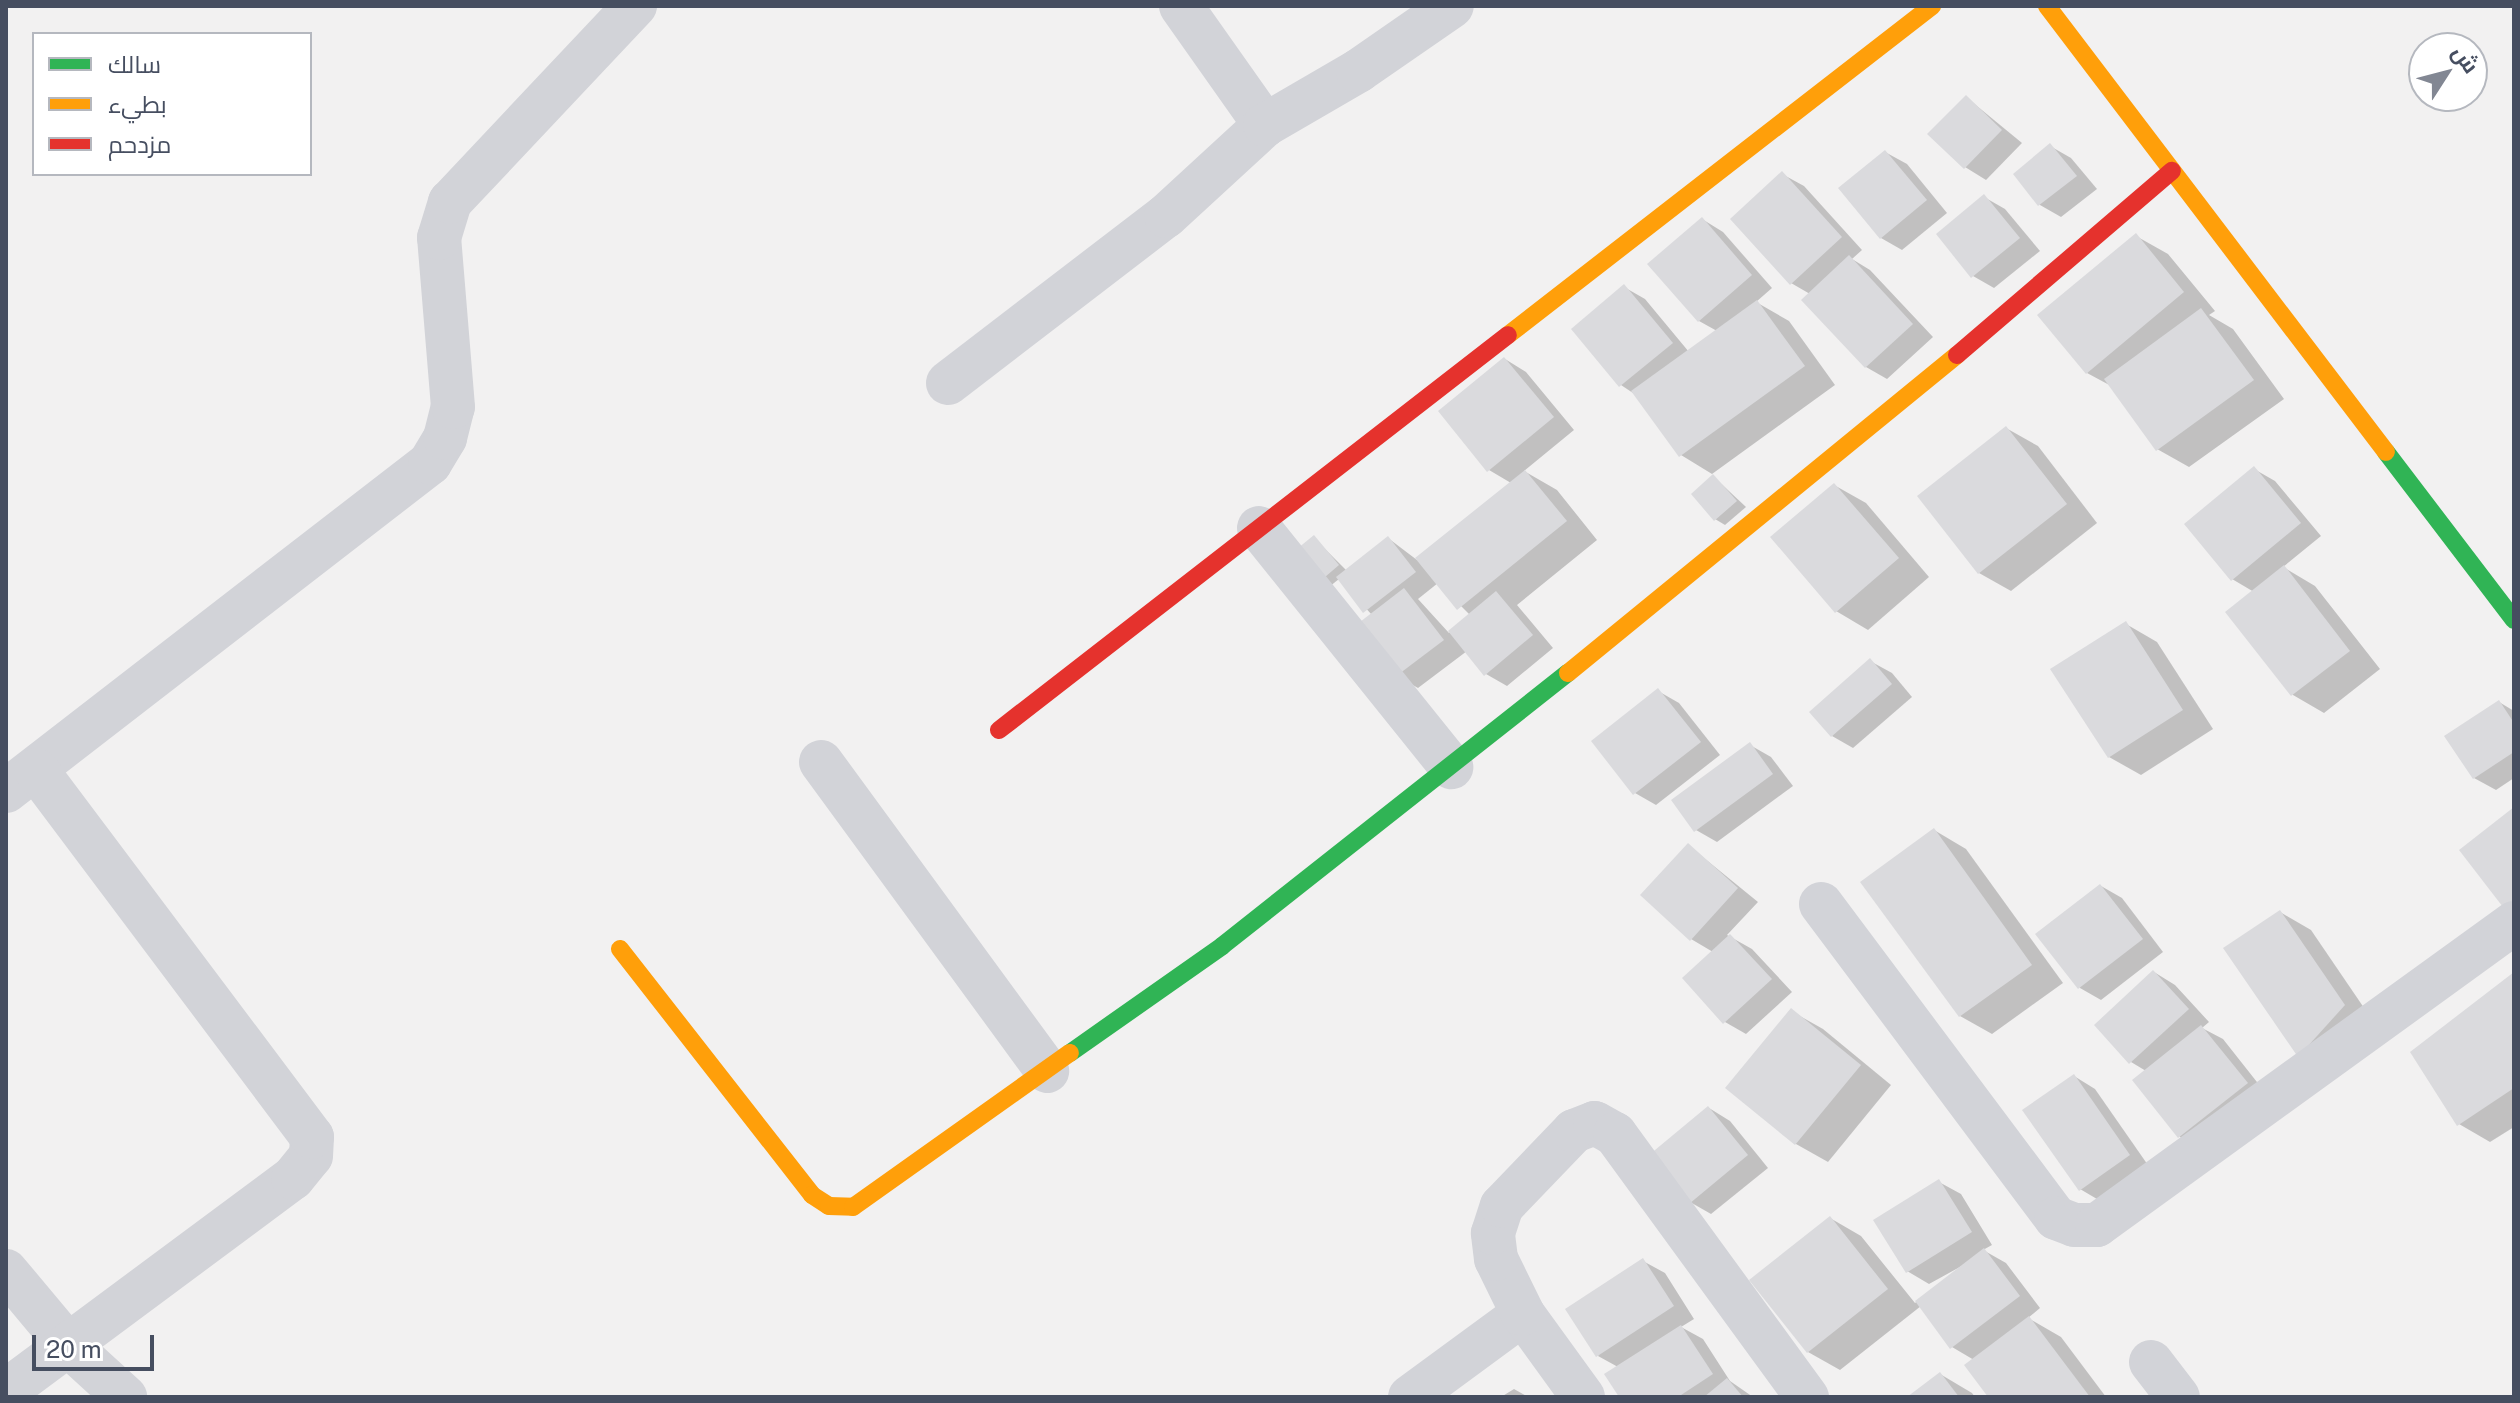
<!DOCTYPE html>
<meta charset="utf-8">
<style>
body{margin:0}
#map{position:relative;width:2520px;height:1403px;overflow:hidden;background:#f2f1f1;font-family:"Public Sans",Cairo,sans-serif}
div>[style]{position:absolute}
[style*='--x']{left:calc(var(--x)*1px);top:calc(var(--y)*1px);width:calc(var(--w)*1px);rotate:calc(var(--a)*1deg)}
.shadow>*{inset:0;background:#0003}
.building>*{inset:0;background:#dadadd}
.street>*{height:44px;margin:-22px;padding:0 22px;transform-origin:22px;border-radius:22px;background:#d2d3d8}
.fast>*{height:18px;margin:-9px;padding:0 9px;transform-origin:9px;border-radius:9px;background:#30b455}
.slow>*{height:18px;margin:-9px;padding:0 9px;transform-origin:9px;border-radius:9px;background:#ff9f0a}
.jam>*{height:18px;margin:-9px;padding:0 9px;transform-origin:9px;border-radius:9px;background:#e5322d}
span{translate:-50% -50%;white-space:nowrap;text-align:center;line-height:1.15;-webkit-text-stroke:6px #fff;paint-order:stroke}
.frame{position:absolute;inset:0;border:8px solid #464e60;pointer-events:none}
.legend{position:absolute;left:32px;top:32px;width:280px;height:144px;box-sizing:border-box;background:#fff;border:2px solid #b5b8bf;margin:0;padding:10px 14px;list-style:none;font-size:24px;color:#464e60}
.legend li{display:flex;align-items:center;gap:16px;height:40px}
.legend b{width:40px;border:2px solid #b5b8bf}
.north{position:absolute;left:2408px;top:32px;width:80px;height:80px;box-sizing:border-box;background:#fff;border:2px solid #b5b8bf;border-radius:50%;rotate:54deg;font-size:22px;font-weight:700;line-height:32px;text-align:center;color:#464e60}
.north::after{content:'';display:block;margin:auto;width:28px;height:36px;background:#828793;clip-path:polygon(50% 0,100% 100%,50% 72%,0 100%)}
.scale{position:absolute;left:32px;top:1335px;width:122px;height:36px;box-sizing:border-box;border:4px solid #464e60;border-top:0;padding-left:10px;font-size:24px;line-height:28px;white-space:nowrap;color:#464e60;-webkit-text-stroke:6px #fff;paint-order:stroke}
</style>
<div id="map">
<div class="shadow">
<div style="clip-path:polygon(1966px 97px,2022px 143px,1986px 180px,1965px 167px)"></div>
<div style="clip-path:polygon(2050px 146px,2071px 158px,2097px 189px,2061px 217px,2040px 205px,2015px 174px)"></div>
<div style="clip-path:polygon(1885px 152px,1907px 164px,1947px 213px,1902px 250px,1881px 238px)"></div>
<div style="clip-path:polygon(1782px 174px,1804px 186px,1862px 250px,1852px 259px,1870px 270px,1933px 337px,1887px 379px,1866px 367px,1810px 294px,1791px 283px)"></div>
<div style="clip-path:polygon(1984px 197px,2005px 209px,2040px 251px,1994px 288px,1973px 276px)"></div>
<div style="clip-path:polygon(1702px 219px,1723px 232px,1772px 288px,1756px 302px,1789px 321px,1835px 385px,1712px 474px,1681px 455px,1636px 395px,1621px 385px,1624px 287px,1645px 299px,1689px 352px,1717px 331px,1699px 321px)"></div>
<div style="clip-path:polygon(2136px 236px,2168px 254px,2215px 311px,2209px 315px,2233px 329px,2284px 399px,2189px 467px,2157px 449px,2113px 387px,2087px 373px)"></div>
<div style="clip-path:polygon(evenodd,1505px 359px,1526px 372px,1574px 430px,1524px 471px,1557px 490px,1597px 540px,1517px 605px,1553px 648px,1507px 686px,1486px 674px,1467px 651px,1418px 688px,1397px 676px,1372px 615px,1339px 579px,1329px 587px,1314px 538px,1347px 571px,1388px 538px,1417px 560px,1511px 483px,1489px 470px,1505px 359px,1438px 583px,1470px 615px,1449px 633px,1418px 599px,1438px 583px)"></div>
<div style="clip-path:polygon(2006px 428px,2038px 446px,2097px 523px,2011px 591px,1979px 573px)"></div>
<div style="clip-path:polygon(2254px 469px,2275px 481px,2321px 536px,2283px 567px,2315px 586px,2380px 669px,2324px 713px,2293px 695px,2228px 612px,2254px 592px,2232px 579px)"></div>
<div style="clip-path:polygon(1714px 477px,1746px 507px,1725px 525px,1715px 519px)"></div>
<div style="clip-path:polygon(1834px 485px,1866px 503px,1929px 577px,1868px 630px,1836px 611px)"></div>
<div style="clip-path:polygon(2126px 624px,2157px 642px,2213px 729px,2141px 775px,2109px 757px)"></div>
<div style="clip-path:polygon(1870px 661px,1892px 673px,1912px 697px,1853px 748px,1832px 736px)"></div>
<div style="clip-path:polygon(1658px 691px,1679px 703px,1720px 755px,1656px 805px,1635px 793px)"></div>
<div style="clip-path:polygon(2499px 702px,2514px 711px,2514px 778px,2496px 790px,2474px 778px)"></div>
<div style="clip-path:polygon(1750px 745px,1771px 757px,1793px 786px,1717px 842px,1696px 830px)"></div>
<div style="clip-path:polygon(1934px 830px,1966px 849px,2063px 983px,1992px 1034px,1960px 1016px)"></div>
<div style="clip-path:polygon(1688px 845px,1758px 902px,1727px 935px,1752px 949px,1792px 992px,1746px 1034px,1725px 1022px,1713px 952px,1691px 939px)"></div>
<div style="clip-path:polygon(2101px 886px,2122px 898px,2163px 952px,2101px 1000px,2080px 988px,2038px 934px)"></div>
<div style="clip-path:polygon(2280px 912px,2311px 930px,2375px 1024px,2300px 1055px)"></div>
<div style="clip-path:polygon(2154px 972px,2175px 985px,2209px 1022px,2202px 1028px,2223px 1039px,2268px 1096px,2201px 1149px,2180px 1137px,2146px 1071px,2131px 1062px)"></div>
<div style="clip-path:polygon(2514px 975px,2514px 1127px,2490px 1142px,2459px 1124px)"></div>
<div style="clip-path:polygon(1791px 1011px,1823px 1029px,1891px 1085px,1828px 1162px,1796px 1144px,1728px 1088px)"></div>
<div style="clip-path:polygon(2074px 1076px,2095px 1089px,2150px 1168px,2102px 1202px,2080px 1189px)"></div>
<div style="clip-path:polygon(1709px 1108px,1730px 1121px,1768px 1168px,1711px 1214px,1690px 1202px)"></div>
<div style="clip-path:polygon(1939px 1182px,1961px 1194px,1992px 1245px,1983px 1250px,2006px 1263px,2040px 1308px,2028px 1318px,2061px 1337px,2106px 1397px,1991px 1397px,1974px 1360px,1952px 1347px,1921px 1306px,1840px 1370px,1808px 1352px,1830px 1218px,1861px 1236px,1915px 1303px,1969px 1262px,1929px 1284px,1907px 1271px)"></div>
<div style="clip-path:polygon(1643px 1261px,1665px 1273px,1694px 1319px,1681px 1327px,1703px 1339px,1730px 1381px,1753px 1397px,1621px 1397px,1618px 1367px,1598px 1356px)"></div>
<div style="clip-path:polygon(1940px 1374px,1972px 1393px,1975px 1397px,1910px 1397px)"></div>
<div style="clip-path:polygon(1514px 1389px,1528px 1397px,1501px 1397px)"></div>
</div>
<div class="building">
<div style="clip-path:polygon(1966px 95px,2002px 130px,1964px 169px,1927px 134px)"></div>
<div style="clip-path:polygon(2050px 143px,2077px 176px,2038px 206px,2013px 174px)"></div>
<div style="clip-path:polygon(1885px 150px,1927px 200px,1880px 239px,1838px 188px)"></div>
<div style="clip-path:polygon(1782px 171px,1842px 237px,1790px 285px,1730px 219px)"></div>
<div style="clip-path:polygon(1984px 194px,2020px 238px,1971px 278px,1936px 234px)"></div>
<div style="clip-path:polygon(1702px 217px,1752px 275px,1698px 322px,1647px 264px)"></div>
<div style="clip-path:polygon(2136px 233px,2184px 292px,2086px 374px,2037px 315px)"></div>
<div style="clip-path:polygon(1849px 255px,1913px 324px,1865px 368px,1801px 300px)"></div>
<div style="clip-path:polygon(1624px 284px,1673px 343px,1619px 387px,1571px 329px)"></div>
<div style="clip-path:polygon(1757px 300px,1805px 366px,1679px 457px,1631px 391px)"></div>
<div style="clip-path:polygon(2201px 308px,2254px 380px,2156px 451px,2104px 379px)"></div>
<div style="clip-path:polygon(1504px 357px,1554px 417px,1487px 472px,1438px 411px)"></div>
<div style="clip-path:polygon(2006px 426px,2067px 504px,1978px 574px,1917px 496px)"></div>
<div style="clip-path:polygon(2254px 466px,2301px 523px,2231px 581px,2184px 524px)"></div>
<div style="clip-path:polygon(1525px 470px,1567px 521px,1457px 610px,1415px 558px)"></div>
<div style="clip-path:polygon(1713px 474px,1737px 501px,1714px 521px,1691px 494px)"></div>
<div style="clip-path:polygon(1834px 483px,1899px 558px,1835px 613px,1770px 537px)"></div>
<div style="clip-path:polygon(1314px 535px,1339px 565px,1318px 583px,1292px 553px)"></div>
<div style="clip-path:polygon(1388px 536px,1416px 572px,1363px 613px,1336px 577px)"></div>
<div style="clip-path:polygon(2284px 565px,2350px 651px,2291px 696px,2225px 612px)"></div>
<div style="clip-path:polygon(1404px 588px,1444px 640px,1395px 677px,1356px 625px)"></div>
<div style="clip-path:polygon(1496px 591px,1533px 635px,1484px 676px,1448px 631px)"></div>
<div style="clip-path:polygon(2126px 621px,2183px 710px,2108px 758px,2050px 669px)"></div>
<div style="clip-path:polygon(1870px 658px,1892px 684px,1831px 737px,1809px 712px)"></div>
<div style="clip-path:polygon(1658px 688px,1701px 742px,1633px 795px,1591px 741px)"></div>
<div style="clip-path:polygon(2499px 700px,2514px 723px,2514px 752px,2473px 779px,2444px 736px)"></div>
<div style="clip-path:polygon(1750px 742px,1773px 774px,1694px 832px,1671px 800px)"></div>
<div style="clip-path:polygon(2514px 807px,2514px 904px,2506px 911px,2459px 850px)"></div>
<div style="clip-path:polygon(1934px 828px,2032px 965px,1959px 1017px,1860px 882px)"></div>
<div style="clip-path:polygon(1688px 843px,1738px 888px,1690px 941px,1640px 895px)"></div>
<div style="clip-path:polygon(2100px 884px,2143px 939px,2078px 989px,2035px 934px)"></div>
<div style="clip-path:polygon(2280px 910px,2345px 1005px,2298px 1057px,2223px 948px)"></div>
<div style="clip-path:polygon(1730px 934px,1772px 979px,1723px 1024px,1682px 978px)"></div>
<div style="clip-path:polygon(2153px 970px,2189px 1009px,2129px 1064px,2094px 1025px)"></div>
<div style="clip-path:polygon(2514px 972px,2514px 1088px,2457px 1126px,2410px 1052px)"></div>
<div style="clip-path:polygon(1791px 1008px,1861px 1065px,1795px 1145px,1725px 1088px)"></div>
<div style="clip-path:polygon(2201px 1025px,2248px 1083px,2178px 1138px,2132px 1080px)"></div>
<div style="clip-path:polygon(2074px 1074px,2130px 1155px,2079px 1191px,2022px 1110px)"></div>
<div style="clip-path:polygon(1708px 1106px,1748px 1155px,1689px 1204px,1649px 1155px)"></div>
<div style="clip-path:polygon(1939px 1179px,1972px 1232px,1906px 1273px,1873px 1220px)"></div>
<div style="clip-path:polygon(1830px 1216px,1888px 1289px,1807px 1353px,1749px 1280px)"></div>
<div style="clip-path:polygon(1984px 1248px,2020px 1296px,1950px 1349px,1915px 1301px)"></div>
<div style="clip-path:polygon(1643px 1258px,1674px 1306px,1596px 1357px,1565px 1309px)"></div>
<div style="clip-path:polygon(2029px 1316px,2090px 1397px,1988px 1397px,1964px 1365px)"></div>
<div style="clip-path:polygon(1681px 1325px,1713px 1374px,1678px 1397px,1619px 1397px,1604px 1374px)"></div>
<div style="clip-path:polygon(1940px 1372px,1959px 1397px,1907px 1397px)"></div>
<div style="clip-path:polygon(1727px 1378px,1743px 1397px,1704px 1397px)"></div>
</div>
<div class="street">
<div style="--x:1181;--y:6;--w:146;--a:54.8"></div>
<div style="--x:948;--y:383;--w:275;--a:-37.5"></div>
<div style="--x:1166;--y:216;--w:134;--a:-42.6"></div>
<div style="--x:1265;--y:125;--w:108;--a:-30.1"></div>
<div style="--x:1358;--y:71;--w:114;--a:-34.7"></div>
<div style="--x:1259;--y:528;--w:307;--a:51.2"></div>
<div style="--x:821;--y:762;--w:383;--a:53.8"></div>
<div style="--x:6;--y:791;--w:536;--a:-37.72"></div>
<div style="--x:430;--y:463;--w:29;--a:-59"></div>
<div style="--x:445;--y:438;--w:32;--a:-76"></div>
<div style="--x:453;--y:407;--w:170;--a:-94.7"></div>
<div style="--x:439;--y:238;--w:38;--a:-73"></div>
<div style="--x:450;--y:202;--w:270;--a:-46.7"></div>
<div style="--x:1821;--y:904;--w:392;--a:53.2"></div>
<div style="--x:2056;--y:1218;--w:19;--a:21"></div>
<div style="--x:2074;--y:1225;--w:23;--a:0"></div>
<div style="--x:2097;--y:1225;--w:515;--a:-35.91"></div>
<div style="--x:6;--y:1271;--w:95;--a:50.1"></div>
<div style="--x:67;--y:1344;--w:79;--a:42.4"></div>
<div style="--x:2151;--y:1362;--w:44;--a:52.4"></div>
<div style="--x:6;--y:1391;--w:357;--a:-36.6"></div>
<div style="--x:293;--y:1178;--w:28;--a:-51"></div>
<div style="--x:311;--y:1156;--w:19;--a:-87"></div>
<div style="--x:312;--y:1137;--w:459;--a:-126.9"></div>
<div style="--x:1410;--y:1397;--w:140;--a:-36.3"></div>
<div style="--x:1583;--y:1397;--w:102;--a:-125.9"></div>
<div style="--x:1523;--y:1314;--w:61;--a:-116.1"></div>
<div style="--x:1496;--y:1259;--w:26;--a:-97"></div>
<div style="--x:1493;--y:1233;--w:28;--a:-72"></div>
<div style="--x:1502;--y:1206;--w:104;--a:-46.2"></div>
<div style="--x:1574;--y:1131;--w:22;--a:-21"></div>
<div style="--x:1595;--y:1123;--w:23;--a:29"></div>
<div style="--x:1615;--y:1134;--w:326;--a:53.9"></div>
</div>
<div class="fast">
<div style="--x:2386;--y:452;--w:211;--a:52.7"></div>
<div style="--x:1070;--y:1053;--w:186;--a:-35.1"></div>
<div style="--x:1222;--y:946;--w:441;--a:-38.3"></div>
</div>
<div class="slow">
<div style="--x:2047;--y:6;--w:560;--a:52.76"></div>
<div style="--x:1508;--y:335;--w:537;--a:-37.81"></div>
<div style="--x:1568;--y:673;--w:502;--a:-39.27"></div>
<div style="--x:620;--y:949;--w:312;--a:52"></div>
<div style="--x:812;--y:1195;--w:20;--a:33"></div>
<div style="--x:829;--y:1206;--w:24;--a:2"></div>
<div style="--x:853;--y:1207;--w:266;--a:-35.4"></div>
</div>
<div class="jam">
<div style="--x:1957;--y:355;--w:283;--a:-40.6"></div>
<div style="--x:999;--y:730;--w:644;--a:-37.81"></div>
</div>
<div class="frame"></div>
<ul class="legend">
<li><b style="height:10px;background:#30b455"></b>سالك</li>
<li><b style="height:10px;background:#ff9f0a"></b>بطيء</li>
<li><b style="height:10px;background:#e5322d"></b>مزدحم</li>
</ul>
<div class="north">ش</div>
<div class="scale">20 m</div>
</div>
